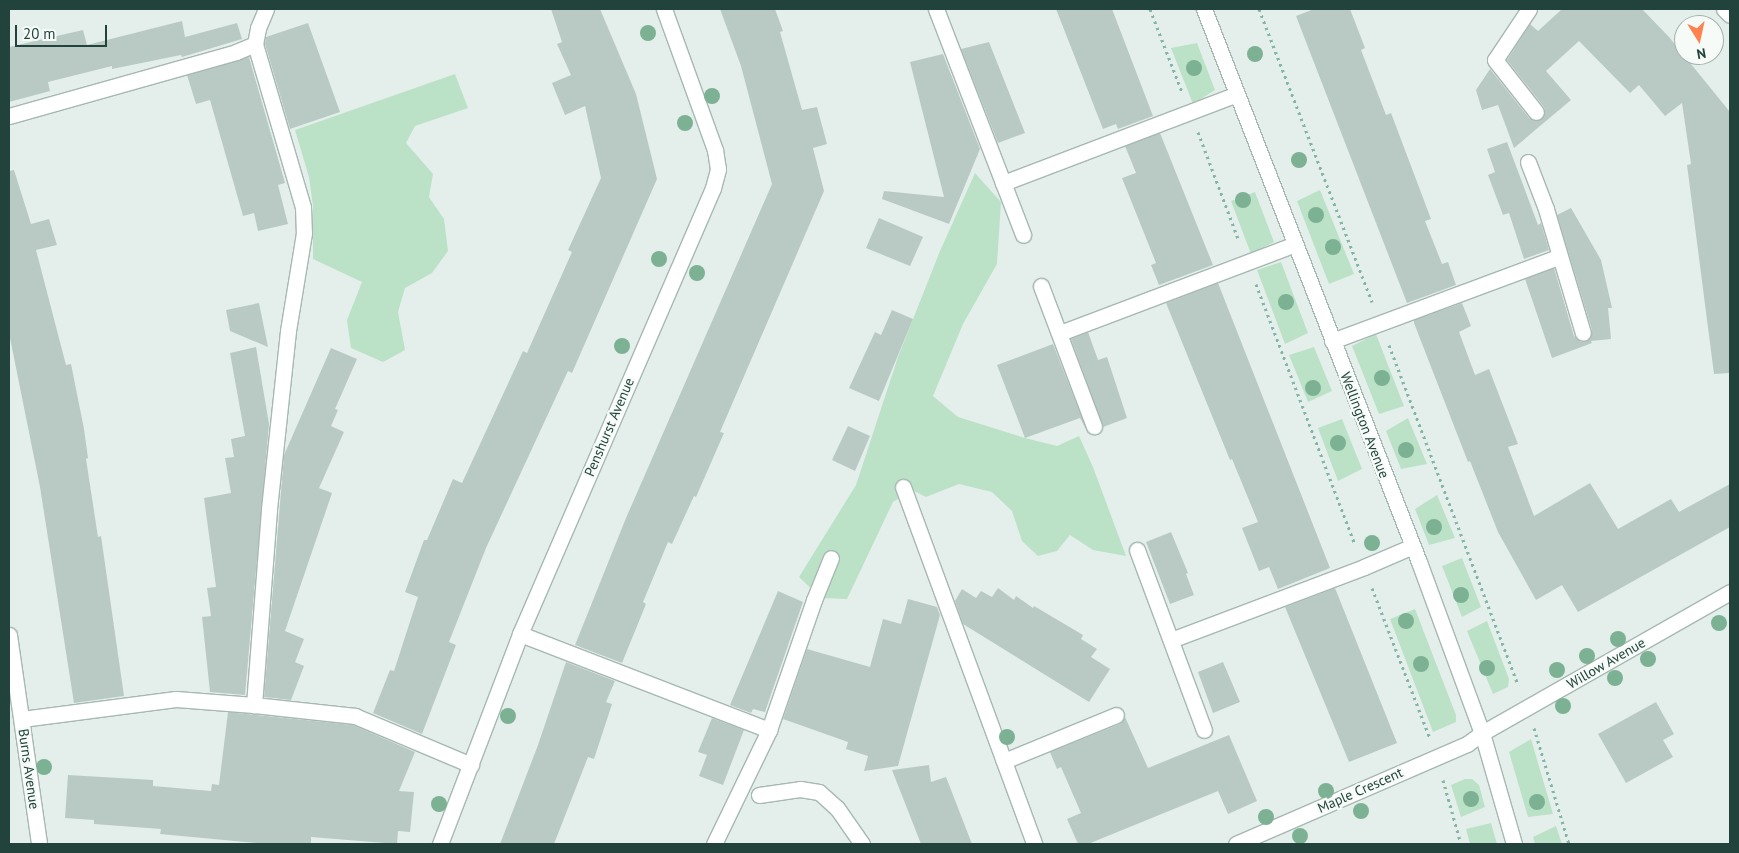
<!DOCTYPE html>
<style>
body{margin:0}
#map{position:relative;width:1739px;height:853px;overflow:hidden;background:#e4efeb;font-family:"PT Sans",sans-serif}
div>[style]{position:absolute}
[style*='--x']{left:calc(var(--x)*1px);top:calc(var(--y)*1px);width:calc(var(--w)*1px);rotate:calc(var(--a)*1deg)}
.green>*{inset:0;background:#bbe2c7}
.building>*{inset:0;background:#b9cac4}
.path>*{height:3px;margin-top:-1.5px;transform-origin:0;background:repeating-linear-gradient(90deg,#81b6a7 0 2.5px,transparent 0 6.5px)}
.roads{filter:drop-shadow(1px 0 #a6b8b3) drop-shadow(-1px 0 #a6b8b3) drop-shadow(0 1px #a6b8b3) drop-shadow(0 -1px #a6b8b3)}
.minor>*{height:15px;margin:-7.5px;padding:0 7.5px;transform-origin:7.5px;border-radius:7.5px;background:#fff}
.trees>*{width:16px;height:16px;margin:-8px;border-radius:50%;background:#7cb193}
span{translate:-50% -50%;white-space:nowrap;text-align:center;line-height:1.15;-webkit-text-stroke:4.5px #f6fbf8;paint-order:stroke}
.street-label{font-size:14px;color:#21433b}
.frame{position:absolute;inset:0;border:10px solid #21433b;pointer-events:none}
.north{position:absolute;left:1674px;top:15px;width:50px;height:50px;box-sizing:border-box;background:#f6fbf8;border:1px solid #a1b1ac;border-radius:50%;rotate:170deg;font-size:14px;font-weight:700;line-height:20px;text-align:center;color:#21433b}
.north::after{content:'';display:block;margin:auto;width:18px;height:22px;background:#ff8152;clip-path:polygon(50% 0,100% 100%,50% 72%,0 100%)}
.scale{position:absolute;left:15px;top:25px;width:92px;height:22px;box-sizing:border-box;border:2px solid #21433b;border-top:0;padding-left:6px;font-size:15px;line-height:18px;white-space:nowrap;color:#21433b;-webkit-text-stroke:4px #f6fbf8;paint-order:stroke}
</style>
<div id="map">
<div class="green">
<div style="clip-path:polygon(1197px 43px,1215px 90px,1193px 104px,1171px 48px)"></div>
<div style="clip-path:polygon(455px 74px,468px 108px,415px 126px,406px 143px,433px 174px,429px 197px,444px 219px,448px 251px,432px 273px,405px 288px,398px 312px,405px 350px,383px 362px,351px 348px,347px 320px,362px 282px,313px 259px,313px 206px,309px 177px,295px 130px)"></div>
<div style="clip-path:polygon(975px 173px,1001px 202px,997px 264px,963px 324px,933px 396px,958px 417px,1025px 438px,1057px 446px,1079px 436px,1093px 467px,1126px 556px,1093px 550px,1070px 535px,1057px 551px,1038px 556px,1022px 541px,1012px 511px,992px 492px,959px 484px,926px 497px,912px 490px,893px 502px,847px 599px,821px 598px,799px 577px,856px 485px,898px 357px,940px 251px)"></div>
<div style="clip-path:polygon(1320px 190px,1354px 274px,1329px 284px,1297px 201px)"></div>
<div style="clip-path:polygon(1255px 192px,1274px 242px,1251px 254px,1231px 201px)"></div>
<div style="clip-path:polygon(1281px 262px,1308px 333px,1285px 344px,1257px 270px)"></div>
<div style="clip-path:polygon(1376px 334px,1404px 406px,1379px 414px,1352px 346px)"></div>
<div style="clip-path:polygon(1314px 347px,1332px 391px,1308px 402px,1289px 355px)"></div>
<div style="clip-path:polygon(1408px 418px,1427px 464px,1401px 469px,1386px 431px)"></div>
<div style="clip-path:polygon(1342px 419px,1362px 469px,1338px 481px,1318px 428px)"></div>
<div style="clip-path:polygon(1437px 495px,1455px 538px,1429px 545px,1415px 509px)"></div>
<div style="clip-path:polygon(1462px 558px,1481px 607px,1462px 617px,1442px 566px)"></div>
<div style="clip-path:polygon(1415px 609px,1456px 715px,1456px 722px,1433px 732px,1390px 619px)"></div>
<div style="clip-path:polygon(1487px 621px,1509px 679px,1508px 687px,1493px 694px,1467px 631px)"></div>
<div style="clip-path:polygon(1531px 739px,1553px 814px,1528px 817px,1509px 752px)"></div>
<div style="clip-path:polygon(1465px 779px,1472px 779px,1479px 785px,1485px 807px,1461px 817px,1451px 785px)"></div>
<div style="clip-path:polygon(1491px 823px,1497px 844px,1470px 844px,1466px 829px)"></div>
<div style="clip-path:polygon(1556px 826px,1562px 844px,1535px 844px,1533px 837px)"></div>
</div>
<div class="building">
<div style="clip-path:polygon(551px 9px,600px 9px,636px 94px,657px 179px,572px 373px,568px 371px,486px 548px,449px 642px,456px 645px,422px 734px,373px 713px,390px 670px,394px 671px,418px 597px,405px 592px,424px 540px,427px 540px,453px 479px,462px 483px,523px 351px,527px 353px,572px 252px,568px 250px,601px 178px,585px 106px,565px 115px,552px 83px,571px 75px,557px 44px,562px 42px)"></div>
<div style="clip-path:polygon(720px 9px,775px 9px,783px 31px,780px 32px,802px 110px,817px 107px,827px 144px,813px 148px,824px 191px,720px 432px,724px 433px,696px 497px,694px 496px,672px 544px,668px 542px,643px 602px,646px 604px,622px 663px,575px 645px,626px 518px,772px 184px,741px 66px)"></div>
<div style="clip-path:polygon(1056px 9px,1112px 9px,1153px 116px,1118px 129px,1116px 124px,1103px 129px)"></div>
<div style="clip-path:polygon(1314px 9px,1350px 9px,1365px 48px,1361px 50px,1386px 115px,1391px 113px,1431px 219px,1425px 221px,1442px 264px,1448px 262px,1456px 285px,1407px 303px,1296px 16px)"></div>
<div style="clip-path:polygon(1562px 9px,1642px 9px,1669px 37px,1730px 112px,1730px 373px,1714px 374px,1687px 165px,1691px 164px,1682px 103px,1665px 116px,1639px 85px,1630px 93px,1579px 41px,1546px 71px,1571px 100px,1514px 148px,1498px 105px,1482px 110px,1476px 90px,1490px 69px,1529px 118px,1537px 121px,1542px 119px,1545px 111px,1544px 107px,1507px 60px,1530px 24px,1538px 31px)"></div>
<div style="clip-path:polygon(182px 21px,185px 37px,237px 23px,242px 39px,182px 57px,181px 55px,112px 69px,112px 66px,48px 82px,50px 91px,9px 102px,9px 47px,83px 30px,87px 45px)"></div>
<div style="clip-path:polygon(308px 23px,340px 112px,290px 129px,265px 44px,266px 37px)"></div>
<div style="clip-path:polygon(989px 42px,1025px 133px,998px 143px,961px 49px)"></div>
<div style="clip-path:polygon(943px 54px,980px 149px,949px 224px,882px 199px,884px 191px,944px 197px,910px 62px)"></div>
<div style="clip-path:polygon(249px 57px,285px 183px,278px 185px,288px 224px,258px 231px,254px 213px,243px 216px,210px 100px,196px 104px,187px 75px)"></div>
<div style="clip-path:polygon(1160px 133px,1213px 265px,1159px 285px,1151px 265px,1156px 263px,1122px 178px,1136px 173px,1125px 146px)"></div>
<div style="clip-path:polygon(1507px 142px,1538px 225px,1541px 223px,1549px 250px,1524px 259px,1509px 213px,1503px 215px,1488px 175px,1495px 172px,1487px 149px)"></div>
<div style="clip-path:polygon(14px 170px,31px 224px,49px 219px,57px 245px,36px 250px,66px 365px,71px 364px,84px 429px,88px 458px,86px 459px,98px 537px,101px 536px,124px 696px,74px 703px,40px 487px,9px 333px,9px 171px)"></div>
<div style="clip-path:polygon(1571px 208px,1601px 260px,1612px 308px,1608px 308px,1611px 339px,1591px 341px,1592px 343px,1552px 358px,1525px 279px,1554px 268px,1574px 336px,1581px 342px,1590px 339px,1592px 330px,1557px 215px)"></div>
<div style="clip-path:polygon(879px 218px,923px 237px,910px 266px,866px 248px)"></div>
<div style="clip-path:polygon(1218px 283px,1330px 568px,1278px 589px,1269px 567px,1259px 571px,1242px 528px,1258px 522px,1232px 459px,1230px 460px,1166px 303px)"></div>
<div style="clip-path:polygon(259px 303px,268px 347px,230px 331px,226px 310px)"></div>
<div style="clip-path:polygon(1462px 303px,1471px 326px,1459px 332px,1475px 375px,1489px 369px,1518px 444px,1508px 447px,1534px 516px,1590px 483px,1618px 529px,1671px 499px,1679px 512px,1730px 484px,1730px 527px,1578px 612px,1562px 585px,1536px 600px,1498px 532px,1470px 461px,1468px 462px,1414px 323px,1414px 320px)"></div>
<div style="clip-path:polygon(892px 310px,913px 319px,879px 401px,849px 388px,875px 332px,881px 335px)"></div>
<div style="clip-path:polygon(1088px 332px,1098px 360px,1107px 357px,1127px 418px,1103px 427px,1071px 339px)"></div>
<div style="clip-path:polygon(1053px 344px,1088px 433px,1080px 418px,1025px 438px,997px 365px)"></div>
<div style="clip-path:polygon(256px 347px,269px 424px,245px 695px,210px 692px,202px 617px,211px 616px,207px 588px,216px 587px,204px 498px,231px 493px,225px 458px,234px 457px,231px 439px,245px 436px,230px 353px)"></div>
<div style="clip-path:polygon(331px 348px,357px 359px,335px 409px,338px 410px,331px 426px,344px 432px,319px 488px,332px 493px,285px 631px,304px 639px,295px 662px,304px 666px,291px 700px,264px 697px,284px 455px)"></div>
<div style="clip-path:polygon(848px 426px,870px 436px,855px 471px,832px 460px)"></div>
<div style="clip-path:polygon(1171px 532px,1188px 573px,1186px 574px,1194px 595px,1170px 604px,1146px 542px)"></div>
<div style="clip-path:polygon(998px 588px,1014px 600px,1016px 596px,1033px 608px,1034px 606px,1083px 635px,1081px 639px,1097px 649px,1091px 657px,1110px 669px,1089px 702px,963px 624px,955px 601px,962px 589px,976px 598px,981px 591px,992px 597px)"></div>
<div style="clip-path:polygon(1335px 588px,1397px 743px,1349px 762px,1285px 607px)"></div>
<div style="clip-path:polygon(778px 591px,803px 602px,765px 712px,753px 709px,751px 713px,730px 705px)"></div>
<div style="clip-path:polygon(908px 599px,937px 607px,940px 615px,898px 766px,864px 771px,868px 756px,846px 749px,848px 742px,783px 719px,807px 649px,870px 667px,883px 619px,901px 624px)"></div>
<div style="clip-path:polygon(566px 662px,615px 681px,606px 702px,612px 704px,594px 759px,588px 757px,554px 844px,500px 844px,538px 745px)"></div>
<div style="clip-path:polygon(1223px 662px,1240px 702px,1213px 713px,1198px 672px)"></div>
<div style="clip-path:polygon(1656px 702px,1674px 734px,1663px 740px,1673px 757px,1626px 783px,1598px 734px)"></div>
<div style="clip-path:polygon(228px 712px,353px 725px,415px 752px,399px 791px,414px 792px,410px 832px,398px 831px,397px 844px,311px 837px,311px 844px,266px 844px,160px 834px,161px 829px,94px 824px,94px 820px,65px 818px,68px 775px,153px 780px,153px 786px,211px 791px,212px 784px,219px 785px)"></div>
<div style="clip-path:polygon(1125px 717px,1148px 768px,1229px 735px,1257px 801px,1228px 814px,1218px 791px,1088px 844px,1078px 844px,1067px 819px,1081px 813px,1061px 767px,1057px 769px,1050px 752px,1120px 724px)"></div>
<div style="clip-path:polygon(712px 718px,744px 730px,723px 785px,699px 776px,707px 755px,698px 752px)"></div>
<div style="clip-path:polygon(929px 765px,931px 782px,946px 777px,972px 844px,921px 844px,892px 770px)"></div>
</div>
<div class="path">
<div style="--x:1150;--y:9;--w:89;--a:68.9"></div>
<div style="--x:1259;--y:9;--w:314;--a:68.9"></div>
<div style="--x:1198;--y:132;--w:116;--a:69.4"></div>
<div style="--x:1256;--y:284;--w:279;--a:69.2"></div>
<div style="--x:1389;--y:345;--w:364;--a:69.2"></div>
<div style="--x:1372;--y:588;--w:159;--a:68.9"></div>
<div style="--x:1534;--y:728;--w:121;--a:73.2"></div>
<div style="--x:1443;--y:780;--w:66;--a:74.3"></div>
</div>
<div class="roads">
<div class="minor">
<div style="--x:936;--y:9;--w:242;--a:68.9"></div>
<div style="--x:1204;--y:9;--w:593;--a:68.75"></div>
<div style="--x:1419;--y:562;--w:182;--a:69.8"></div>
<div style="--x:1482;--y:733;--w:116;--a:73.9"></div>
<div style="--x:1529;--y:9;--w:61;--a:123.7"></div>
<div style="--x:1495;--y:60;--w:66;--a:51.7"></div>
<div style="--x:1724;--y:9;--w:8;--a:45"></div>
<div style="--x:255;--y:44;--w:16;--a:-79"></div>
<div style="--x:258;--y:28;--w:21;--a:-67"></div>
<div style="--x:9;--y:116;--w:236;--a:-15.7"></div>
<div style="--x:236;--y:52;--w:21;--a:-23"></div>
<div style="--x:255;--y:44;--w:170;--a:73.6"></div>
<div style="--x:303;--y:207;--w:26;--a:88"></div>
<div style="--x:304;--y:233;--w:99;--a:99.3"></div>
<div style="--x:288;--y:331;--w:180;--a:96.1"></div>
<div style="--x:269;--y:510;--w:196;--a:94.4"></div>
<div style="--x:1528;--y:162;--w:50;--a:69"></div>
<div style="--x:1546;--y:209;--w:129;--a:73.4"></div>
<div style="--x:1003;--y:183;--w:250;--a:-20.8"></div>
<div style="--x:1041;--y:286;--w:150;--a:69.3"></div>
<div style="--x:1060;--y:333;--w:251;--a:-20.7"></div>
<div style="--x:1332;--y:341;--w:243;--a:-20.4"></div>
<div style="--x:903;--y:487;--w:380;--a:69.8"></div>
<div style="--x:1137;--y:550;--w:192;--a:69.6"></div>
<div style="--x:520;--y:634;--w:267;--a:21.1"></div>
<div style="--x:9;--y:635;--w:211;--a:81.8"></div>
<div style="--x:1171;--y:640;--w:206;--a:-20.7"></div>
<div style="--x:1364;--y:567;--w:53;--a:-23.2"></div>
<div style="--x:22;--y:719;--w:155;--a:-7.4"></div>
<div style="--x:176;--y:699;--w:78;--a:4.4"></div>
<div style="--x:254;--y:705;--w:102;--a:6.2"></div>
<div style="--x:355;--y:716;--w:126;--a:22.9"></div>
<div style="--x:1004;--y:761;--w:121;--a:-22.3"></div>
<div style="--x:759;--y:795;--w:41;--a:-8.3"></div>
<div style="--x:800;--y:789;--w:19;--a:9"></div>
<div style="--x:819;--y:792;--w:24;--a:42"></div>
<div style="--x:837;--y:808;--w:44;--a:55.2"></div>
<div style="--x:440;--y:844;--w:225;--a:-69.1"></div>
<div style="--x:520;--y:634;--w:486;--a:-66.6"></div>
<div style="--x:713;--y:188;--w:20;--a:-75"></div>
<div style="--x:718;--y:169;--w:19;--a:-99"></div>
<div style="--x:715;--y:150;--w:150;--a:-109.9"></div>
<div style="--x:714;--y:844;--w:127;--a:-64.2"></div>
<div style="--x:769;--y:730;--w:138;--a:-70.9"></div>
<div style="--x:814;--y:600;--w:45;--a:-68"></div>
<div style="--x:1236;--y:844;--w:252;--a:-23.4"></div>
<div style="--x:1467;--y:744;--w:19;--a:-36"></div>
<div style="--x:1482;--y:733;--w:285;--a:-29.6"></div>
</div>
</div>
<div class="trees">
<div style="left:648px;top:33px"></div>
<div style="left:1255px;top:54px"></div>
<div style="left:1194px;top:68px"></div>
<div style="left:712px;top:96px"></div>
<div style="left:685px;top:123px"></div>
<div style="left:1299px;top:160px"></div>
<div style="left:1243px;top:200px"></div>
<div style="left:1316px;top:215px"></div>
<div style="left:1333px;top:247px"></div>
<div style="left:659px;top:259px"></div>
<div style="left:697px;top:273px"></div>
<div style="left:1286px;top:302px"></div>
<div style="left:622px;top:346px"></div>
<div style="left:1382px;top:378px"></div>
<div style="left:1313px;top:388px"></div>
<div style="left:1338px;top:443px"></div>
<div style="left:1406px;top:450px"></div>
<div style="left:1434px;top:527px"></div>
<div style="left:1372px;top:543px"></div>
<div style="left:1461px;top:595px"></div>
<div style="left:1406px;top:621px"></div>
<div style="left:1719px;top:623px"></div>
<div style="left:1618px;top:639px"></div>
<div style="left:1587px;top:656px"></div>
<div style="left:1648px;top:659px"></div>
<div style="left:1421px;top:664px"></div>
<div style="left:1487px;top:668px"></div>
<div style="left:1557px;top:670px"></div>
<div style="left:1615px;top:678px"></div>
<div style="left:1563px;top:706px"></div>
<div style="left:508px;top:716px"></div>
<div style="left:1007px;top:737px"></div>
<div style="left:44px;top:767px"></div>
<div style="left:1326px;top:791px"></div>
<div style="left:1471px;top:799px"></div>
<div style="left:1537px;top:802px"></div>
<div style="left:439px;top:804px"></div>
<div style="left:1361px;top:811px"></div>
<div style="left:1266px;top:817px"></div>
<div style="left:1300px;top:836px"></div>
</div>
<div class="street-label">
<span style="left:1365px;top:425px;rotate:69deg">Wellington Avenue</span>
<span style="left:609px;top:427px;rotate:-67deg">Penshurst Avenue</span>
<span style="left:1606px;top:663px;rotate:-30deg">Willow Avenue</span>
<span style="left:29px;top:769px;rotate:82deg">Burns Avenue</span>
<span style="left:1360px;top:790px;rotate:-24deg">Maple Crescent</span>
</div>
<div class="frame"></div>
<div class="north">N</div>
<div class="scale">20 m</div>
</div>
